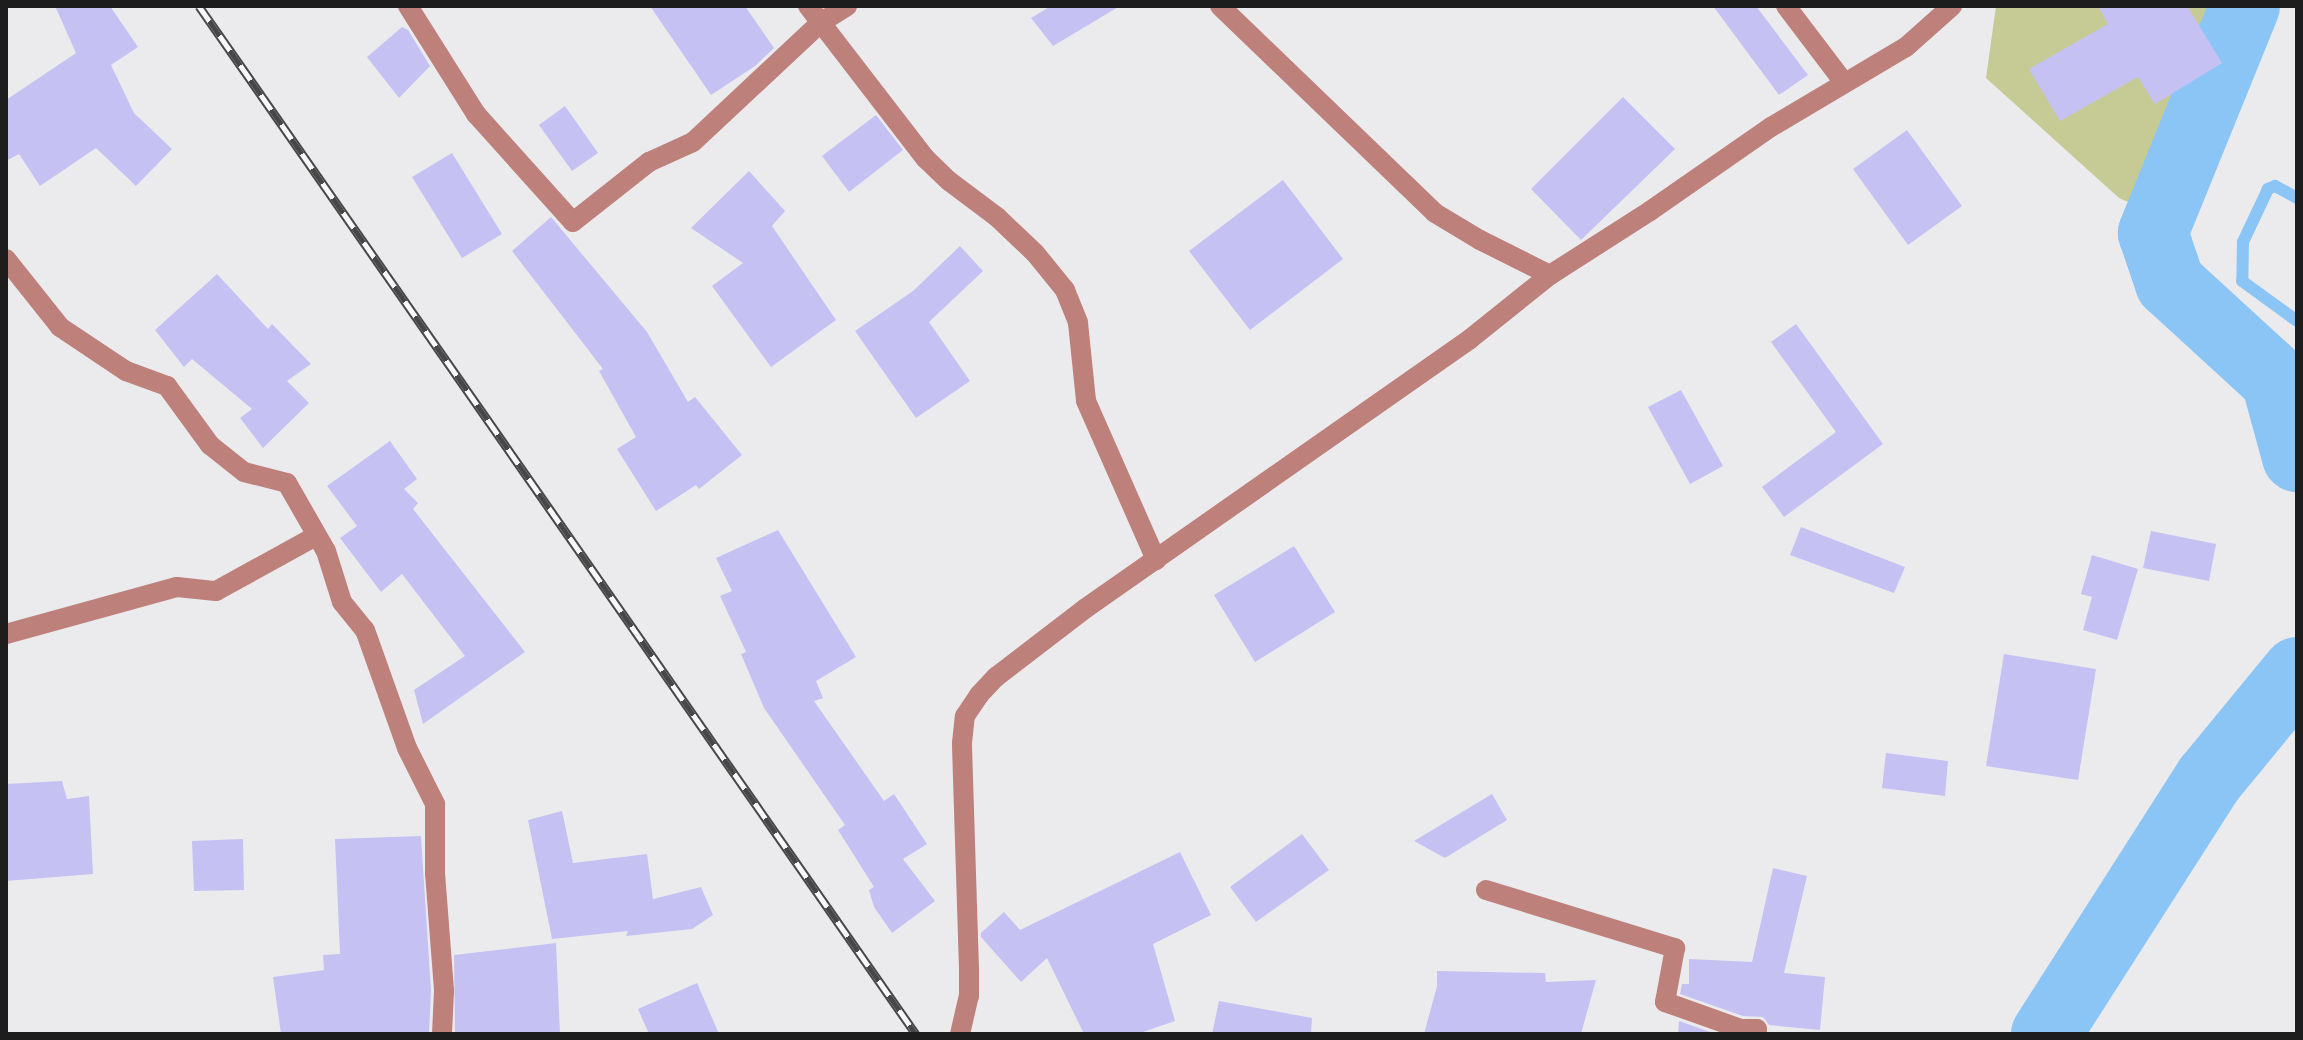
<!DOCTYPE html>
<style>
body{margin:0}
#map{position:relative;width:2303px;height:1040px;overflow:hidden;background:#ebebee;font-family:Karla,sans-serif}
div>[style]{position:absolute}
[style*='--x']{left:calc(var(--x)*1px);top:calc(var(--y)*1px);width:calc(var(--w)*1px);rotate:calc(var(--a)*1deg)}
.green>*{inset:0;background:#c6cb96}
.stream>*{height:12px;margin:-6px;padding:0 6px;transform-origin:6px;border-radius:6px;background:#8bc5f6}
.river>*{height:70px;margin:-35px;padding:0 35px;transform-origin:35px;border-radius:35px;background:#8bc5f6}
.building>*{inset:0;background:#c6c1f3}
.street>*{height:20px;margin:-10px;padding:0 10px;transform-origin:10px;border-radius:10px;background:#be807b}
.rail>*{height:9px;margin-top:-4.5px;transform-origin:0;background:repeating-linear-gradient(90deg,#f8f8fb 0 18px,#474748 0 36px);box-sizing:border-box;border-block:2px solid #474748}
span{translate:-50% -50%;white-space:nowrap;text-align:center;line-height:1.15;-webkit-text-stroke:7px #f8f8fb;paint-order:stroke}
.frame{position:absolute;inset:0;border:8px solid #1d1d1e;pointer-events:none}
</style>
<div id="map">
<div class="green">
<div style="clip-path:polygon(1996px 6px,2263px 6px,2255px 40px,2178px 224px,2119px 198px,1986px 78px)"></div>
</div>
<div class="stream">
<div style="--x:2297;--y:198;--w:25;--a:-151"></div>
<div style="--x:2275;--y:186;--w:8;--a:157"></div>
<div style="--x:2268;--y:189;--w:59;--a:115.3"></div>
<div style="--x:2243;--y:242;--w:39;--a:91"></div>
<div style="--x:2242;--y:281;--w:68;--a:36"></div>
</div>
<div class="river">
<div style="--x:2245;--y:6;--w:245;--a:112.1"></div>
<div style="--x:2153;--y:233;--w:53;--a:71.2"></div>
<div style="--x:2170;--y:283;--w:144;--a:42.5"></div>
<div style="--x:2276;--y:380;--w:80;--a:74.7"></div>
<div style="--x:2046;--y:1034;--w:304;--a:-57.4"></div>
<div style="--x:2210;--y:778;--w:137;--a:-50.6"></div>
</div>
<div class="building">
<div style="clip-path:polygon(55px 6px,110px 6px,138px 47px,111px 65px,134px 113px,172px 149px,136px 186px,96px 148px,40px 186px,19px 154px,6px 161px,6px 100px,76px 53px)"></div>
<div style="clip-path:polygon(650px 6px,745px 6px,774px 48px,755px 66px,711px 95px)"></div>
<div style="clip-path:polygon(1051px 6px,1120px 6px,1053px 46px,1031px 18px)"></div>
<div style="clip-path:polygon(1713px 6px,1756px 6px,1808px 75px,1779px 95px)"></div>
<div style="clip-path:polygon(2098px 6px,2187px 6px,2222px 63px,2155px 104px,2138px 77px,2060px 121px,2029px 69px,2108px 24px)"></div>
<div style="clip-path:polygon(402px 27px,408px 30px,430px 66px,399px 98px,367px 57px)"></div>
<div style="clip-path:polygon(1623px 97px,1675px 149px,1581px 240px,1531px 189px)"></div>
<div style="clip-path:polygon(565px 106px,598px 153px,572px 171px,539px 125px)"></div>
<div style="clip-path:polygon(876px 115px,903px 150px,849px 192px,822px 156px)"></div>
<div style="clip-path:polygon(1907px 130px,1962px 206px,1908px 245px,1853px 169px)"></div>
<div style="clip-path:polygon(452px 153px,502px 234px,462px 258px,412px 177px)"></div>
<div style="clip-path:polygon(749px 171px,785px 211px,772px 226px,836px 320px,771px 367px,712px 286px,743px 263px,691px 228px)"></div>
<div style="clip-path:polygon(1283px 180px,1343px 259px,1250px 330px,1189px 251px)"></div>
<div style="clip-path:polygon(551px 217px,647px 332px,688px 402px,695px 397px,742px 455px,699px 489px,696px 485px,656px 511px,617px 449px,636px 437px,599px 371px,603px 369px,512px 251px)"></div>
<div style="clip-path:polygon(960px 246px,983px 271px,929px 322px,970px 381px,916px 418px,855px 331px,913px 291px)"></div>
<div style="clip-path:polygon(217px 274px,268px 329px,272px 324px,311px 364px,287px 381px,309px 403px,263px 448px,240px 418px,252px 409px,192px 359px,184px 367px,155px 330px)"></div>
<div style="clip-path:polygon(1796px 324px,1883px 444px,1784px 517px,1762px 487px,1836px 432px,1771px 342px)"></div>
<div style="clip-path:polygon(1681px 390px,1723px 466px,1690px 484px,1648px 407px)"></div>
<div style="clip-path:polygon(390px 441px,417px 479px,404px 489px,418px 503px,413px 509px,525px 652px,423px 724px,414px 690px,465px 656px,402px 574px,381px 592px,340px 538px,357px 526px,327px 486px)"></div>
<div style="clip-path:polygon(1801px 527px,1905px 567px,1894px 593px,1790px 555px)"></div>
<div style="clip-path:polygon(778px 530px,856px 657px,816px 681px,823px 698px,814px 701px,884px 801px,894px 794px,927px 844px,903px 859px,935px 901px,892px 933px,874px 907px,869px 890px,874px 887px,838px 830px,845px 825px,764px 708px,741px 654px,746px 652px,720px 596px,732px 591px,716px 558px)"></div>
<div style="clip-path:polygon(2151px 531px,2216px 544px,2209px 581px,2143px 568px)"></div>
<div style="clip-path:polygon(1294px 546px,1335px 612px,1255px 662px,1214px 595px)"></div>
<div style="clip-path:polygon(2092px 555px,2138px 569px,2117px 640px,2083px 630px,2092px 597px,2081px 594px)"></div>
<div style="clip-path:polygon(2004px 654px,2096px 669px,2078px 780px,1986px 766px)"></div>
<div style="clip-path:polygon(1886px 753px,1948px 761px,1945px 796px,1882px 788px)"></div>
<div style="clip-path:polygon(62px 781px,67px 799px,89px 796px,93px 874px,6px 881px,6px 784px)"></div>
<div style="clip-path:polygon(1492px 794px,1507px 820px,1445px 858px,1414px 841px)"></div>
<div style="clip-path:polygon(562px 811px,573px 863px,647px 854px,653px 899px,701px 887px,713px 915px,692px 929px,626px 936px,628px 931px,552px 939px,528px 820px)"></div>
<div style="clip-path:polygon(1302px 834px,1329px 870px,1256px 922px,1230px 887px)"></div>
<div style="clip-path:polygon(421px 836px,431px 991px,429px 1034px,281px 1034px,273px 977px,324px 970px,323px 955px,340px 954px,335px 839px)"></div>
<div style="clip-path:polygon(243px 839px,244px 890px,194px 891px,192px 841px)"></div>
<div style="clip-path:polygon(1180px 852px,1211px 915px,1153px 944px,1175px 1021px,1137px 1034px,1084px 1034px,1047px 958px,1021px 982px,981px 937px,981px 933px,1004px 912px,1020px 930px)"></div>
<div style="clip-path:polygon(1773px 868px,1807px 876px,1784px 973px,1825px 977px,1820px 1030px,1769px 1025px,1763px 1017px,1743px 1016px,1680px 994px,1682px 984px,1689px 984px,1689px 959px,1752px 962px)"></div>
<div style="clip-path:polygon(556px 943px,560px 1034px,455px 1034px,454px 955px)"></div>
<div style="clip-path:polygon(1437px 971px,1545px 973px,1546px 982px,1596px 980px,1581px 1034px,1424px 1034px,1437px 986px)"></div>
<div style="clip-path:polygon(697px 983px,719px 1034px,649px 1034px,638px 1009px)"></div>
<div style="clip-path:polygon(1219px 1001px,1312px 1018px,1311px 1034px,1212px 1034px)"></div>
<div style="clip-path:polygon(1679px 1021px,1716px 1034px,1678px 1034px)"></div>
</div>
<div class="street">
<div style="--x:408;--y:6;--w:128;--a:57.8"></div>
<div style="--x:476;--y:114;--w:145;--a:48.1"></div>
<div style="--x:573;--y:222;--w:97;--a:-38.3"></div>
<div style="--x:649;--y:162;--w:48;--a:-24.4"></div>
<div style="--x:693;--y:142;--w:174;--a:-43.1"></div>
<div style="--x:820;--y:23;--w:32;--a:-32"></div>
<div style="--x:808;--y:6;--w:192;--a:52.4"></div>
<div style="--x:925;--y:158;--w:33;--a:44"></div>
<div style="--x:949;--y:181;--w:60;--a:36.9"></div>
<div style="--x:997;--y:217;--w:52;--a:43.5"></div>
<div style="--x:1035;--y:253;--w:48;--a:51"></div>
<div style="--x:1065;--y:290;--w:35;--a:68"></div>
<div style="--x:1078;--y:323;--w:78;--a:84.1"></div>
<div style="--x:1086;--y:401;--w:174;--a:66.2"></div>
<div style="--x:1220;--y:6;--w:298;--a:43.9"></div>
<div style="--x:1435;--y:213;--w:52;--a:31"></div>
<div style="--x:1480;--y:240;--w:78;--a:26.6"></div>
<div style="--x:1786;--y:6;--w:94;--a:52.8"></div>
<div style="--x:6;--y:259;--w:87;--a:51.5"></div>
<div style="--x:60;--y:327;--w:79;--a:33.7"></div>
<div style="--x:126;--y:371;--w:44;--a:20.1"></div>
<div style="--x:167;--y:386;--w:73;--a:53.9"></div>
<div style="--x:210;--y:445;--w:43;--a:38.5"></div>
<div style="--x:244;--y:472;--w:44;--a:14.3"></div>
<div style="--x:287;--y:483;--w:78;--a:60.2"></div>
<div style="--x:326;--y:551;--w:53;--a:72.6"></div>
<div style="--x:342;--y:602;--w:36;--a:51"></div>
<div style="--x:365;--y:630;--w:125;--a:70.4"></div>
<div style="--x:407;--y:748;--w:63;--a:63.4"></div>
<div style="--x:435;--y:804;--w:69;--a:90"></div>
<div style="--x:435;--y:873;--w:118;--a:85.6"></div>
<div style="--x:444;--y:991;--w:43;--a:92.7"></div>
<div style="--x:6;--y:634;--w:177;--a:-15.4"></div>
<div style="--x:177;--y:587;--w:39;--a:6"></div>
<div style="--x:216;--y:591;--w:114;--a:-28.8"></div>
<div style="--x:1486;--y:890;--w:198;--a:17.1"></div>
<div style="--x:1675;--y:948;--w:55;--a:100.5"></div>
<div style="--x:1665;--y:1002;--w:81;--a:19.6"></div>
<div style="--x:1741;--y:1029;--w:16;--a:0"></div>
<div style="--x:1757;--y:1029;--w:5;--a:90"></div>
<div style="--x:960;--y:1034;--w:39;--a:-77"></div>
<div style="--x:969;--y:996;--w:27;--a:-90"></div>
<div style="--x:969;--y:969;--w:226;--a:-91.8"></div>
<div style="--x:962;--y:743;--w:27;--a:-84"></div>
<div style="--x:965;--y:716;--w:25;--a:-56"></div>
<div style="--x:979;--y:695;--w:25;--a:-47"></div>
<div style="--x:996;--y:677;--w:113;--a:-37.5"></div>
<div style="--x:1086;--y:608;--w:469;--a:-35"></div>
<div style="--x:1470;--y:339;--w:102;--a:-38.7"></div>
<div style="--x:1550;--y:275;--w:119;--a:-32.6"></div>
<div style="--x:1650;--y:211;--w:147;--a:-34.8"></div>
<div style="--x:1771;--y:127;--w:157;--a:-30.7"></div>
<div style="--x:1906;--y:47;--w:62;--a:-41.7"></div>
</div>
<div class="rail">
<div style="--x:199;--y:6;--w:1253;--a:55.11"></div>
</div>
<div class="frame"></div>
</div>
